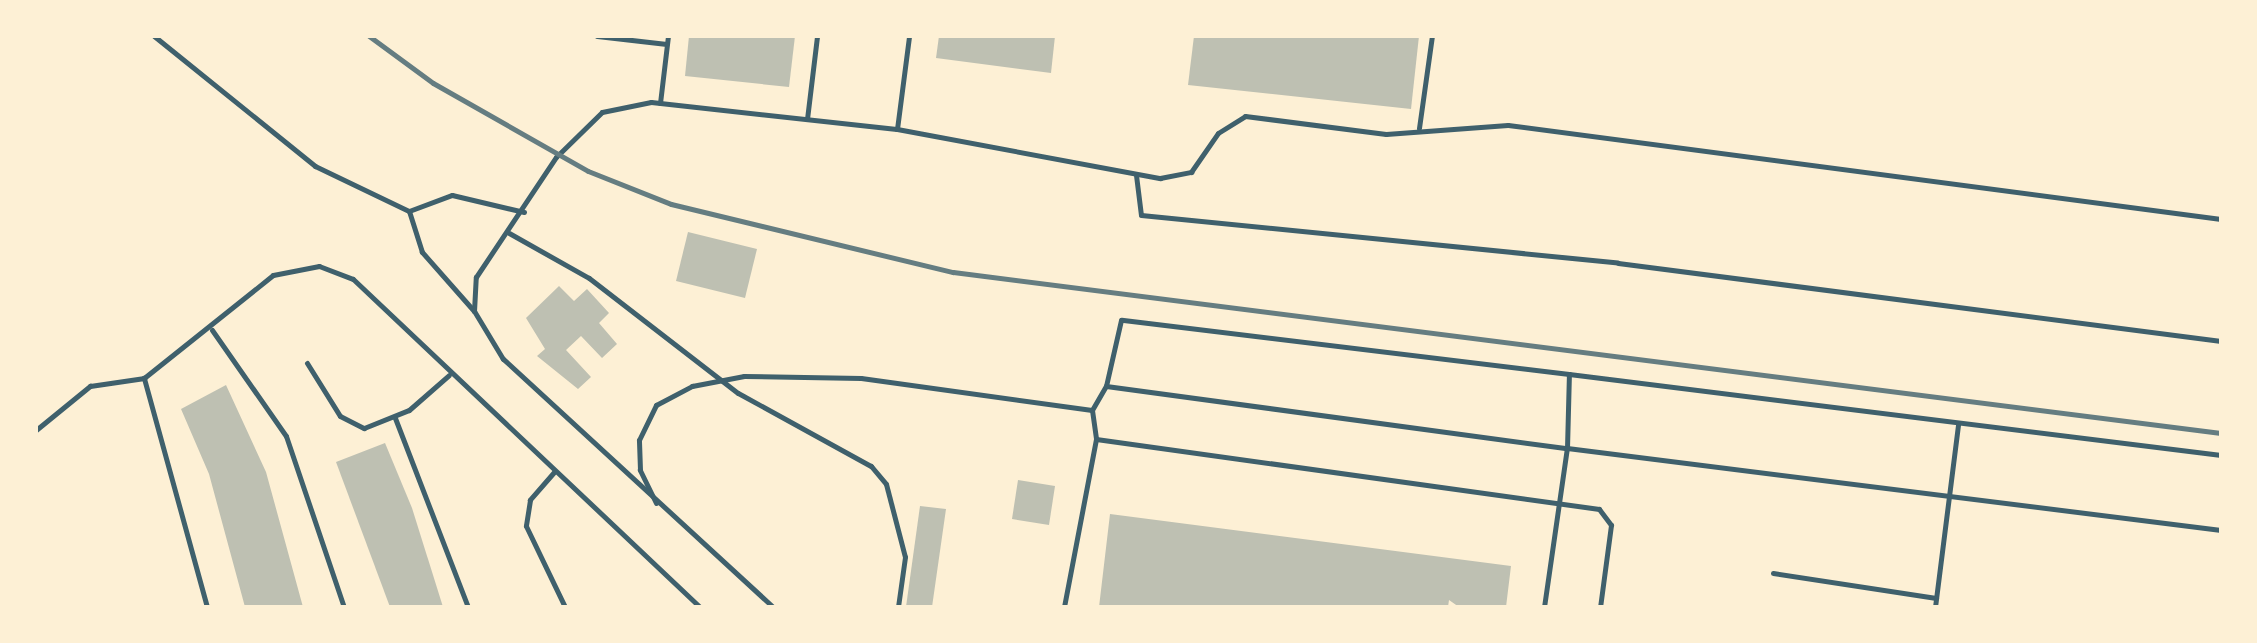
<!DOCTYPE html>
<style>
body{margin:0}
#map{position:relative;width:2257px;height:643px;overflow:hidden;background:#fdf0d5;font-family:Manrope,sans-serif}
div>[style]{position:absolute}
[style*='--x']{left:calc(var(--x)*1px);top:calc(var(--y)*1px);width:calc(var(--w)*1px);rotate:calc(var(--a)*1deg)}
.building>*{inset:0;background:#bec0b2}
.service>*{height:5px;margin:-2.5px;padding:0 2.5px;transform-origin:2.5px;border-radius:2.5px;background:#3f606c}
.rail>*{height:5px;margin:-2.5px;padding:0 2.5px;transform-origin:2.5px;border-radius:2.5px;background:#657d81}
span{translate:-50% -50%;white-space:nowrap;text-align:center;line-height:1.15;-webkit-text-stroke:8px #fdf0d5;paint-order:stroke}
.frame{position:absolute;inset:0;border:38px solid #fdf0d5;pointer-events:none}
</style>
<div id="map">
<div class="building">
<div style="clip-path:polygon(689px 36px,795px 36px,789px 87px,685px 76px)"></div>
<div style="clip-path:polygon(939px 36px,1055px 36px,1051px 73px,936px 58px)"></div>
<div style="clip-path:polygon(1194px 36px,1419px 36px,1411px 109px,1188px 85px)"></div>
<div style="clip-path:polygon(688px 232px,757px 249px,745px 298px,676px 281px)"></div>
<div style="clip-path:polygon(559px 286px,574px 301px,587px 289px,609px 313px,599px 323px,617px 344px,602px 358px,581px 336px,566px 350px,591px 377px,578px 389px,537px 356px,545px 349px,526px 318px)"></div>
<div style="clip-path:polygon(226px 385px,266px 472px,303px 607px,245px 607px,209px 474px,181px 409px)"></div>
<div style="clip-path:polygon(385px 443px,412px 508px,443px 607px,390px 607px,336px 462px)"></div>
<div style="clip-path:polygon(1018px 480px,1055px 486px,1049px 525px,1012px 519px)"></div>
<div style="clip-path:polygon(920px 506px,946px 509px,932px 607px,906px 607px)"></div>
<div style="clip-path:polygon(1110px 514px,1511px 566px,1506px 607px,1459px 607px,1449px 600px,1448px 607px,1099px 607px)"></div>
</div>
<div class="service">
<div style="--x:154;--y:36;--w:207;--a:38.9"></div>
<div style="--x:315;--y:166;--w:104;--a:25.6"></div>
<div style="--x:597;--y:36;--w:70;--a:6.5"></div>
<div style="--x:660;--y:103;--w:67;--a:-83.2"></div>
<div style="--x:807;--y:119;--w:84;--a:-83.1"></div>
<div style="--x:1419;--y:128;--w:93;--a:-82"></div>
<div style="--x:897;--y:129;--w:94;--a:-82.6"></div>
<div style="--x:1136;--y:175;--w:40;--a:82.9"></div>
<div style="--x:1141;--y:215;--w:479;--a:5.7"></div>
<div style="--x:1618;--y:263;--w:608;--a:7.37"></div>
<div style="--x:509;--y:233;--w:92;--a:29.4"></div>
<div style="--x:589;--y:278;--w:188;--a:37.7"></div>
<div style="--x:738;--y:393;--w:152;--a:28.8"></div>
<div style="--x:871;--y:466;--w:23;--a:50"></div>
<div style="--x:886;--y:484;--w:75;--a:75.4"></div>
<div style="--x:905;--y:557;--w:50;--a:98"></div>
<div style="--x:474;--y:311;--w:79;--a:-131.4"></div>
<div style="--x:422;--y:252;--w:43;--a:-107.6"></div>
<div style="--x:409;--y:211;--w:46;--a:-20.4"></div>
<div style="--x:452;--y:195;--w:74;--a:13.3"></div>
<div style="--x:212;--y:330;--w:129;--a:55.1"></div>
<div style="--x:286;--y:436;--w:181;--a:71.3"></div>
<div style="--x:307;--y:363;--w:62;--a:58.1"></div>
<div style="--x:340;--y:416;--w:27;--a:27"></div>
<div style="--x:364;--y:428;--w:48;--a:-21.8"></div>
<div style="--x:409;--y:410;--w:53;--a:-41.2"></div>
<div style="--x:1569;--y:374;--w:657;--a:7.08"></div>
<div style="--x:1092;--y:410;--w:28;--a:-60"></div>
<div style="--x:1106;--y:386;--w:465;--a:7.7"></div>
<div style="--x:1567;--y:448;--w:74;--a:-88.5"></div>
<div style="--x:1569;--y:374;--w:451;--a:-173.1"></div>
<div style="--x:1121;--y:320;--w:68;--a:102.8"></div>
<div style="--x:395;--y:418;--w:203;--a:68.9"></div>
<div style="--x:36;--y:430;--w:70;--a:-39.2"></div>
<div style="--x:90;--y:386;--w:55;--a:-8.4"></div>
<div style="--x:1096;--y:439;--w:508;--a:7.92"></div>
<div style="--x:1599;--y:509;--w:20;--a:53"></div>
<div style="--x:1611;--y:525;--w:83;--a:97.6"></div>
<div style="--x:554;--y:472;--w:37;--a:131"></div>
<div style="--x:530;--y:500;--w:26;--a:99"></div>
<div style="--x:526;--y:526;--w:90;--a:64.3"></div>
<div style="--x:656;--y:503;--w:37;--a:-116"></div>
<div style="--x:640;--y:470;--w:30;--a:-92"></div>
<div style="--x:639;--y:440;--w:39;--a:-64"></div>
<div style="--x:656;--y:405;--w:41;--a:-27.8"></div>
<div style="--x:692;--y:386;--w:53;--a:-10.9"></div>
<div style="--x:744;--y:376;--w:117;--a:1"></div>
<div style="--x:861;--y:378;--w:233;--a:7.9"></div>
<div style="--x:1092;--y:410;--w:29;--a:82"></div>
<div style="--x:1096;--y:439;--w:171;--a:100.8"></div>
<div style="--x:1773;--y:573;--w:165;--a:8.7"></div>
<div style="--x:207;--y:607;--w:238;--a:-105.4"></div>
<div style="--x:144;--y:378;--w:165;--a:-38.6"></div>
<div style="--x:273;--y:275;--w:47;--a:-11.1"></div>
<div style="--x:319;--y:266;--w:36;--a:21"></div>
<div style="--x:353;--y:279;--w:477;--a:43.4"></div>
<div style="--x:773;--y:607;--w:367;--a:-137.4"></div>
<div style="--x:503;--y:359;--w:56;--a:-121.1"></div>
<div style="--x:474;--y:311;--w:34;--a:-87"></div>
<div style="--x:476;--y:277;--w:144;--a:-56.3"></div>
<div style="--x:556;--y:157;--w:64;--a:-44.4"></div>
<div style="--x:602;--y:112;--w:50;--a:-11.5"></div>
<div style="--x:651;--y:102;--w:247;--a:6.3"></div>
<div style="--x:897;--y:129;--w:268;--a:10.6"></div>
<div style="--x:1160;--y:178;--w:32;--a:-11"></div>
<div style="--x:1191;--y:172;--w:47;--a:-55.3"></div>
<div style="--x:1218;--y:133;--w:32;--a:-32"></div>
<div style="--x:1245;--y:116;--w:142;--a:7.3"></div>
<div style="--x:1386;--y:134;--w:122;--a:-4.2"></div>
<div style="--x:1508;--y:125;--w:719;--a:7.51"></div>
<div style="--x:1544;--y:607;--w:161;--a:-81.8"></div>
<div style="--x:1567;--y:448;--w:659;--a:7.15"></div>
<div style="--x:1935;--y:607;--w:184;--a:-82.8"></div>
</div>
<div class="rail">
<div style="--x:369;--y:36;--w:79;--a:36.3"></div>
<div style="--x:433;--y:83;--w:178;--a:29.6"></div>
<div style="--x:588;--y:171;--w:89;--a:21.7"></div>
<div style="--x:671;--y:204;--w:290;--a:13.6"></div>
<div style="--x:953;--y:272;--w:1278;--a:7.24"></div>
</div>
<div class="frame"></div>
</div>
